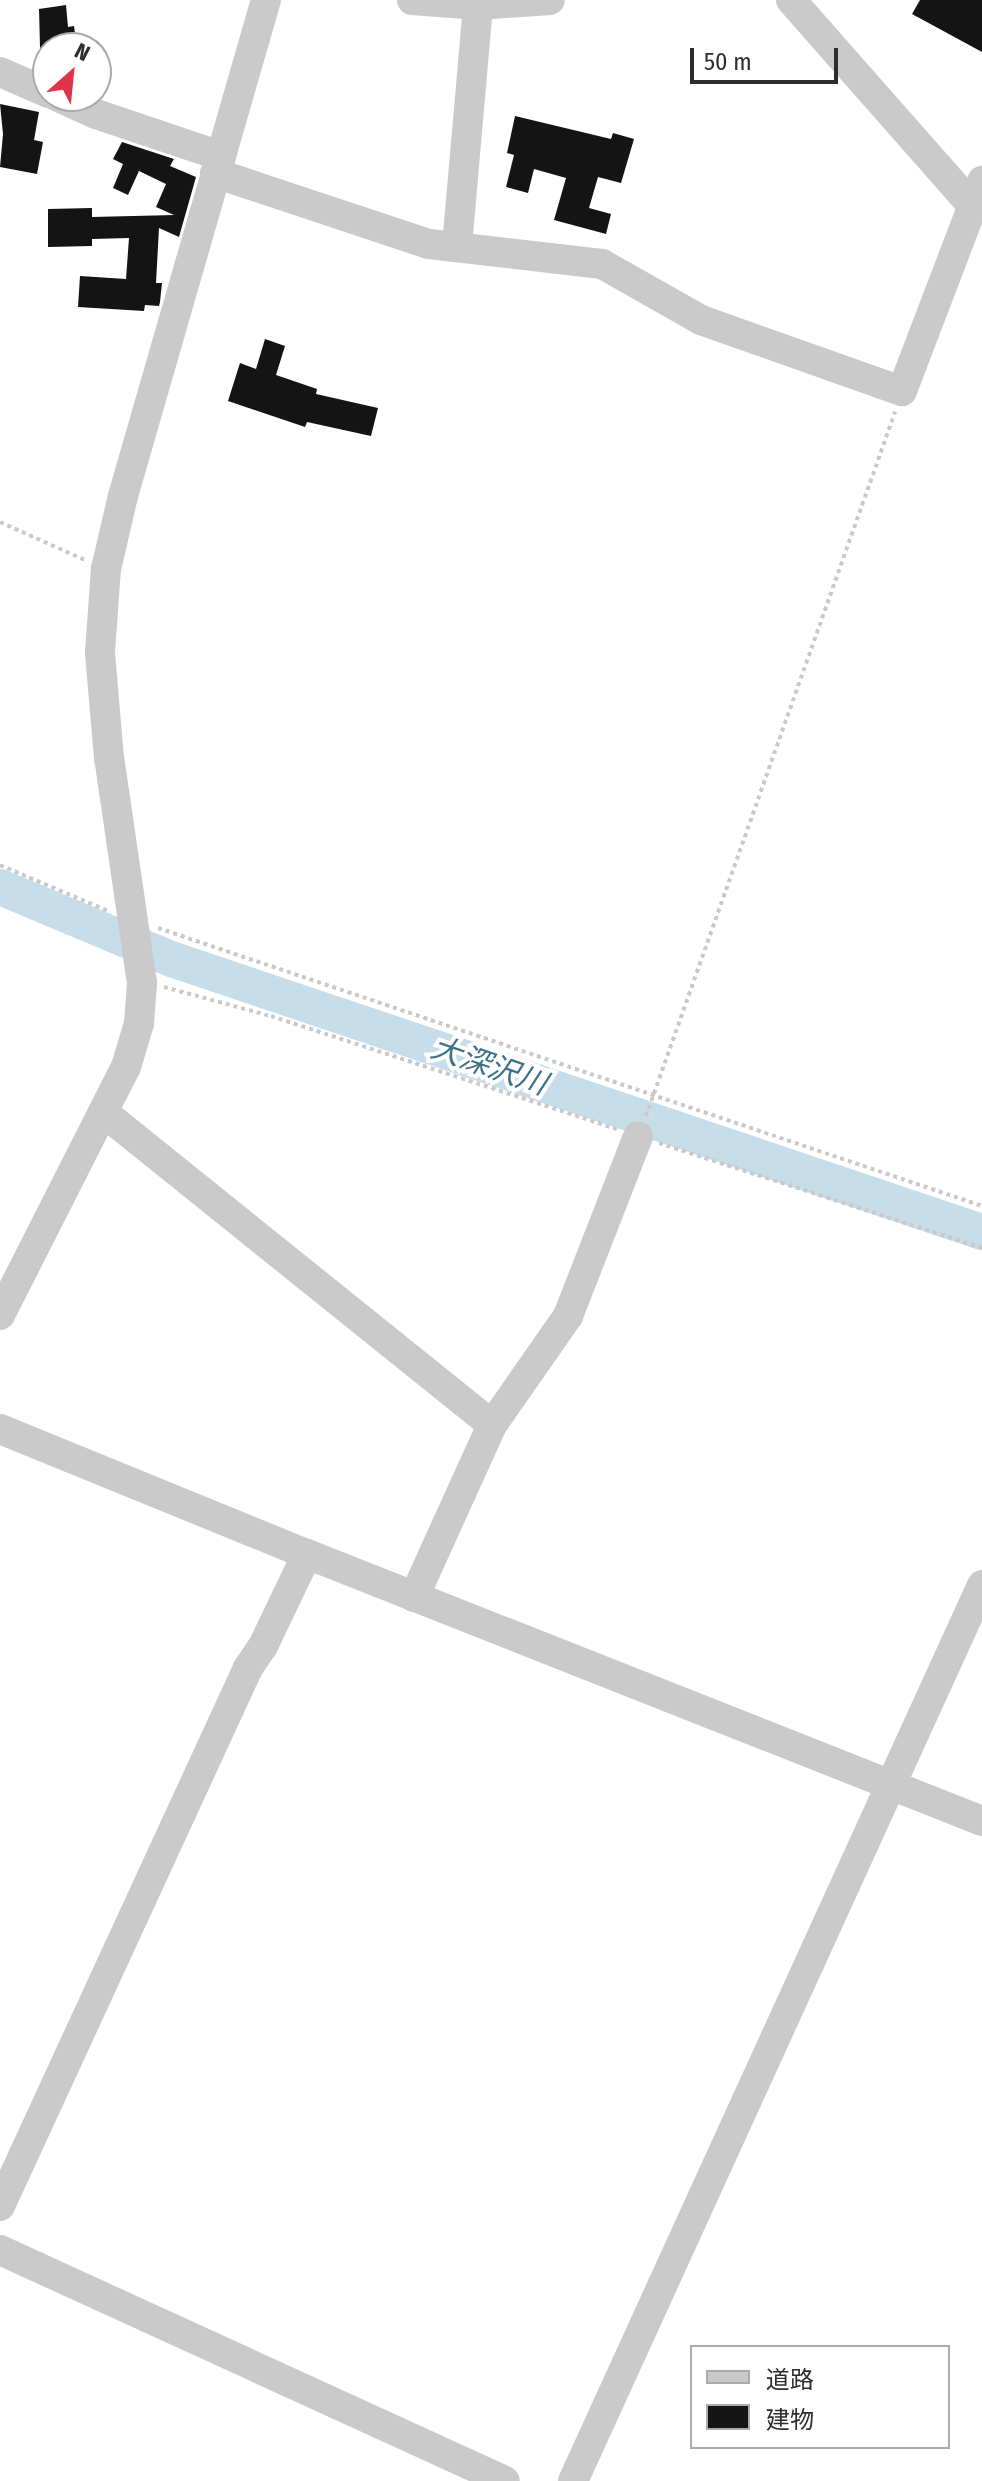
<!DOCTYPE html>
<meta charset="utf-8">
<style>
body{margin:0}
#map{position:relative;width:982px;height:2481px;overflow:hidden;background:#fff;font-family:"Fira Sans Condensed","Noto Sans JP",sans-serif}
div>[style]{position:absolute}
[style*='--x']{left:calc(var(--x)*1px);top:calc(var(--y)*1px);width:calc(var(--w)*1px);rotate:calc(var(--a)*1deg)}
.river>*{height:36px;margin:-18px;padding:0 18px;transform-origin:18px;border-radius:18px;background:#c7deea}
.building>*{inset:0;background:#141414}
.path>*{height:4px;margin-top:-2px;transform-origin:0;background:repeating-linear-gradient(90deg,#cacaca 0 4px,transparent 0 8px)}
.minor>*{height:30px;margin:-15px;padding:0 15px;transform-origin:15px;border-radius:15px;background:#cacaca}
span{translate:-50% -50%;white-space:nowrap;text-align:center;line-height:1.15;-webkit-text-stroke:8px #fff;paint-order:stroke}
.water-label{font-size:30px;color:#3e728b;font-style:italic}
.legend{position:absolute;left:690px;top:2345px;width:260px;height:104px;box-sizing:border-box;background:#fff;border:2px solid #ababab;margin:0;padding:10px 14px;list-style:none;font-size:24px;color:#2d2d2d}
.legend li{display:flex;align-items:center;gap:16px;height:40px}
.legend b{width:40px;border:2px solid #ababab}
.north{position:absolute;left:32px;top:32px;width:80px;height:80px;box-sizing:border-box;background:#fff;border:2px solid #ababab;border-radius:50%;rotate:27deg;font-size:22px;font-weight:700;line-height:32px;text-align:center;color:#2d2d2d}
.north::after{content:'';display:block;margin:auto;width:28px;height:36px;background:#de354c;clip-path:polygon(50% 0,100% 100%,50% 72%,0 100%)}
.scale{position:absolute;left:690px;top:48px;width:148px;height:36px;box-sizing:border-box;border:4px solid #2d2d2d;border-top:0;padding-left:10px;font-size:24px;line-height:28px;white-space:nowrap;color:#2d2d2d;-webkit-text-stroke:6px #fff;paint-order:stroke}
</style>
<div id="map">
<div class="river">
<div style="--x:0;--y:887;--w:189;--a:22.8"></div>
<div style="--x:174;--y:960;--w:853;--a:18.6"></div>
</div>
<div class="building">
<div style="clip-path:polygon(920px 0,982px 0,982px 52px,912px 14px)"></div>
<div style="clip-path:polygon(66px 5px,68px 27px,74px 26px,77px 48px,40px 48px,39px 9px)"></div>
<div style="clip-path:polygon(0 104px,39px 112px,34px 140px,43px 142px,37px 174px,0 167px,3px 134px)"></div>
<div style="clip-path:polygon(515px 116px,611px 139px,613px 133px,634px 139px,621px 183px,598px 177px,589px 208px,611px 214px,606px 234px,554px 220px,566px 178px,534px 169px,528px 193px,506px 187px,514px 155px,507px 153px)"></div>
<div style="clip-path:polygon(122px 142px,174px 159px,170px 166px,196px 177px,179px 237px,159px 228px,156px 283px,162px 283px,160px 302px,159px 306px,145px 305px,144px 311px,78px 307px,80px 276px,126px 279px,129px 238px,92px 239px,92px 246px,48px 247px,48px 209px,92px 208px,92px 217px,174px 215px,156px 207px,166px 184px,139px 171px,128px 195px,113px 188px,123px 164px,113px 159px)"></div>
<div style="clip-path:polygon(265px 339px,285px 346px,276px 375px,317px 389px,316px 394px,378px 408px,371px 436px,307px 422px,305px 427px,228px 401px,240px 363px,256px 369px)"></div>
</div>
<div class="path">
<div style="--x:0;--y:522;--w:93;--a:24.1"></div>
<div style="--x:0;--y:865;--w:117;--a:23.1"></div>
<div style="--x:158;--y:928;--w:870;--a:18.64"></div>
<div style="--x:164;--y:987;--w:111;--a:15.2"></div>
<div style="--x:271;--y:1016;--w:364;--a:18.1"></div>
<div style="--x:646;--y:1116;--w:747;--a:-70.52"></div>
<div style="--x:659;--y:1143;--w:340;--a:18"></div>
</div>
<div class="minor">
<div style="--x:412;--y:0;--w:66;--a:4.3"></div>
<div style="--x:478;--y:5;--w:72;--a:-4"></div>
<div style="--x:791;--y:0;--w:272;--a:48.6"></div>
<div style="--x:0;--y:72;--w:52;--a:23.6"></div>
<div style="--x:56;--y:96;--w:44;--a:24.2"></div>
<div style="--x:96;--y:114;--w:132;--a:18.6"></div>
<div style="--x:215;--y:173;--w:225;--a:18.4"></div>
<div style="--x:429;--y:244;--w:174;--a:6.6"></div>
<div style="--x:602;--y:264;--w:114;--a:29.5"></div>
<div style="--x:701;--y:320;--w:213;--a:19.5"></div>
<div style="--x:902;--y:391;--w:225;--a:-69.1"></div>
<div style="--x:457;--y:246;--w:242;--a:-85"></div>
<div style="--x:103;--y:1112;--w:499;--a:38.8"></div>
<div style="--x:0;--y:1315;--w:278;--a:-63.1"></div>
<div style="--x:126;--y:1067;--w:46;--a:-73.5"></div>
<div style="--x:139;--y:1023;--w:40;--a:-85.7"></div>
<div style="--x:142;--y:983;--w:227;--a:-98.3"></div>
<div style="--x:109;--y:758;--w:106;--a:-94.9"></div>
<div style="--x:100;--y:652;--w:83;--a:-85.9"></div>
<div style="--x:106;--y:569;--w:75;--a:-76.9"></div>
<div style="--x:123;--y:496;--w:516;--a:-73.92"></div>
<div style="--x:0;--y:1429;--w:331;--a:22.2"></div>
<div style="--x:307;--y:1554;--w:726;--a:21.58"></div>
<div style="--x:414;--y:1597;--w:189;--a:-65.6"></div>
<div style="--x:492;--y:1425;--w:133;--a:-55.1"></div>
<div style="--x:568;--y:1316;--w:193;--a:-68.7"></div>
<div style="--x:0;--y:2206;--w:592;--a:-65.25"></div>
<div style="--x:248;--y:1668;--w:27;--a:-56"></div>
<div style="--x:263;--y:1646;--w:102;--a:-64.4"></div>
<div style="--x:0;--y:2250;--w:555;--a:24.58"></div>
<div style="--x:573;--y:2481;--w:985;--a:-65.46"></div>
</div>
<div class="water-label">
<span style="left:489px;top:1066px;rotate:19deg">大深沢川</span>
</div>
<ul class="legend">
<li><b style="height:10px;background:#cacaca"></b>道路</li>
<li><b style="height:22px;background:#141414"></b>建物</li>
</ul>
<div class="north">N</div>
<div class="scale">50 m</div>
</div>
